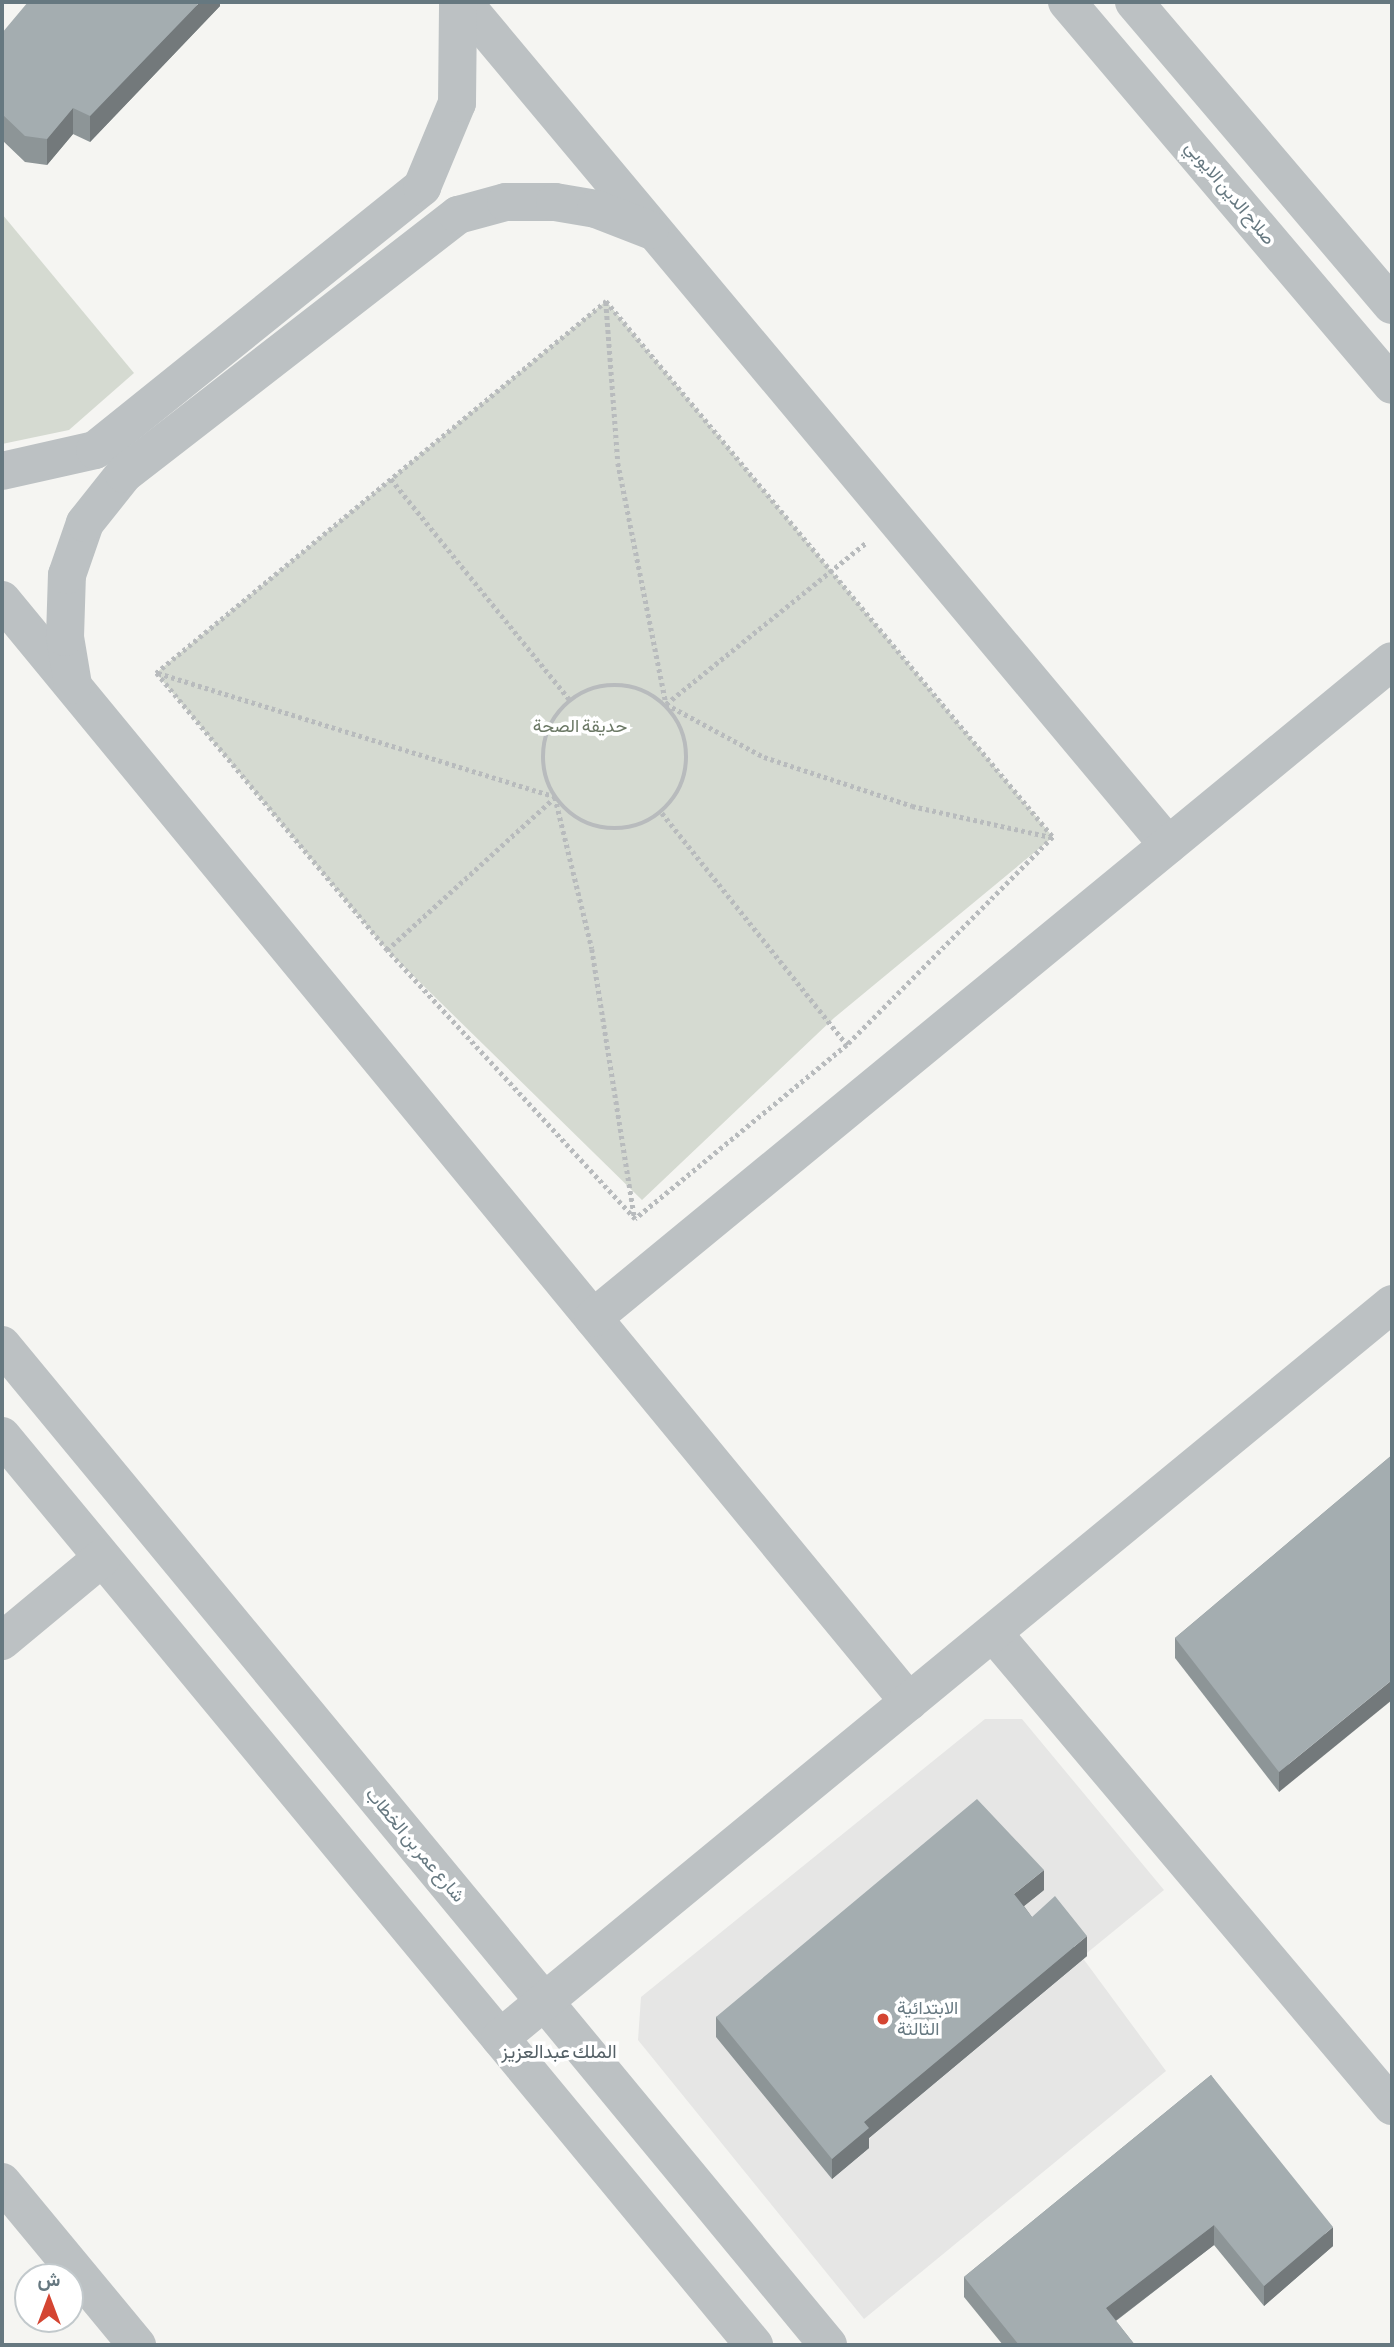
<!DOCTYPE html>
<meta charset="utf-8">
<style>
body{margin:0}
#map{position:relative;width:1394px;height:2347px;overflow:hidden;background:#f5f5f2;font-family:"Asap Condensed",Vazirmatn,sans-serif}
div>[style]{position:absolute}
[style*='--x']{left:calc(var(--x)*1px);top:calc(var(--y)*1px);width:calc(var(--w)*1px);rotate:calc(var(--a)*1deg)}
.built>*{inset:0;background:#e6e6e5}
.green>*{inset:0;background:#d5dad1}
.path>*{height:4.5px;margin-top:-2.25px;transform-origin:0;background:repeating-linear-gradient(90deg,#b8bbbd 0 3.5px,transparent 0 7px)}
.path>.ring{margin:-2.25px;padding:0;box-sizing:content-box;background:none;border:4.5px solid #b8bbbd;border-radius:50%}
.minor>*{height:38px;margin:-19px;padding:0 19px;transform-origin:19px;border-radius:19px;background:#bcc1c3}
.wall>*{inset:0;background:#8d9597}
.shaded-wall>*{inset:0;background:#73797b}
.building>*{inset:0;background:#a4adb0}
.dots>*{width:19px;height:19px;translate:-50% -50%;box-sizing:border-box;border:4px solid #fff;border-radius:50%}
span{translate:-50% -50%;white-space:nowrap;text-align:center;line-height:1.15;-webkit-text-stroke:7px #fff;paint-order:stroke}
.street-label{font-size:18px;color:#667880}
.park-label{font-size:18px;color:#6b7865}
.poi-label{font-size:18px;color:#667880}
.left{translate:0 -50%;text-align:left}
.neighbourhood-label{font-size:19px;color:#546066}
.frame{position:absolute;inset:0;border:4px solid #667880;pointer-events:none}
.north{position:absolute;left:14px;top:2263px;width:70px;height:70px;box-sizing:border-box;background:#fff;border:2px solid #c2c9cc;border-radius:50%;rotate:0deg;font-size:19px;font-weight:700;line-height:28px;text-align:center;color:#667880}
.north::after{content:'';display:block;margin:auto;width:24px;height:32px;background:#d44532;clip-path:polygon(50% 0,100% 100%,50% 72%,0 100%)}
</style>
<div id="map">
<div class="built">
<div style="clip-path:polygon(985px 1719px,1022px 1719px,1164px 1890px,1082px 1957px,1166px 2071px,864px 2319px,638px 2040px,641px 1997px)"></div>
</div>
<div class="green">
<div style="clip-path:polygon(2px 214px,134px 373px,69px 430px,2px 444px)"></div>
<div style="clip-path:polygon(606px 301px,1053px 837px,834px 1018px,642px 1200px,387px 950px,156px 673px)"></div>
</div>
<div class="path">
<div style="--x:606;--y:301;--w:698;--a:50.17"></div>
<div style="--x:1053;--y:837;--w:293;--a:134.7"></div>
<div style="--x:847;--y:1045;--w:274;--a:140.6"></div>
<div style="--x:635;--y:1219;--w:366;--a:-132.7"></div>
<div style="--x:387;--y:950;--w:361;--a:-129.8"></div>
<div style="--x:156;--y:673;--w:584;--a:-39.58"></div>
<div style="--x:606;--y:302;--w:161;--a:85.7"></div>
<div style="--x:618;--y:463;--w:246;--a:78.7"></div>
<div style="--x:666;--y:704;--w:111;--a:28.4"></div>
<div style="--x:764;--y:757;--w:156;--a:18.3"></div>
<div style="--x:912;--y:806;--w:142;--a:12.6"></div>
<div style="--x:391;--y:479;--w:284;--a:51"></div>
<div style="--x:158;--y:673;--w:416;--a:17.3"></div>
<div style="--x:555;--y:797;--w:156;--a:76.3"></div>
<div style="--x:592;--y:949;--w:273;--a:81"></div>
<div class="ring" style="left:543px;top:685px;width:139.5px;height:139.5px"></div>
<div style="--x:666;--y:704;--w:258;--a:-38.9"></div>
<div style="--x:662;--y:813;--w:297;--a:51.4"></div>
<div style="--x:387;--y:950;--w:226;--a:-42.3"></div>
</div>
<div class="minor">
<div style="--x:463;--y:2;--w:1099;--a:50.09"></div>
<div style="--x:1067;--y:2;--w:502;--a:49.68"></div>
<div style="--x:1134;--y:2;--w:398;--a:49.6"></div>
<div style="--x:2;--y:471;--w:95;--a:-12.7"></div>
<div style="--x:95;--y:450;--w:420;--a:-38.8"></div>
<div style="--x:422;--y:187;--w:91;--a:-67.4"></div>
<div style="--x:457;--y:103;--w:101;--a:-89.4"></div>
<div style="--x:2;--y:600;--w:1427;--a:50.54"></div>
<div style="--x:73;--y:685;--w:49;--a:-99.5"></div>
<div style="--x:65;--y:637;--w:62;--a:-88.2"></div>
<div style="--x:67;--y:575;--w:55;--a:-70.9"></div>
<div style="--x:85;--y:523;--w:63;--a:-51.5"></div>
<div style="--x:124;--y:474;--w:423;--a:-37.8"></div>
<div style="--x:458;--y:215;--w:50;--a:-15.2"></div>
<div style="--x:506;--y:202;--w:49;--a:0"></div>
<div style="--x:555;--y:202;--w:42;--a:9.7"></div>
<div style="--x:596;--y:209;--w:58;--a:21.3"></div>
<div style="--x:593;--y:1318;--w:1034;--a:-39.43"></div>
<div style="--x:2;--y:1345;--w:1297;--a:50.44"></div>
<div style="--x:2;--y:1436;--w:1180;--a:50.4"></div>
<div style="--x:993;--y:1633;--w:619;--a:49.85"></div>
<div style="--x:2;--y:1641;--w:130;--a:-39.7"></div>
<div style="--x:500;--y:2038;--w:1155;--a:-39.45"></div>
<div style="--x:2;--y:2182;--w:212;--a:50.4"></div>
</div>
<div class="wall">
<div style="clip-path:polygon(220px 2px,220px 6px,90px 142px,73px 134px,47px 165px,25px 162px,2px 140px,2px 33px)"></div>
<div style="clip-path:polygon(1392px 1455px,1279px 1792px,1175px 1658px,1175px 1638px)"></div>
<div style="clip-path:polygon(1044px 1890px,1024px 1906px,1032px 1917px,1087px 1956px,869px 2138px,869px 2148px,832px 2179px,716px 2037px,716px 2017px)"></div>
<div style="clip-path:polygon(1211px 2075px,1333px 2246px,1264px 2306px,1214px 2245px,1116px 2321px,1135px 2345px,1003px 2345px,964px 2297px,964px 2277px)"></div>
</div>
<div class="shaded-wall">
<div style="clip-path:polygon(200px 2px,220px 2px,220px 6px,90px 142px,90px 116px)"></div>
<div style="clip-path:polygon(73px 108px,73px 134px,47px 165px,47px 139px)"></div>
<div style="clip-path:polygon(1392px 1680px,1392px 1700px,1279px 1792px,1279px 1772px)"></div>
<div style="clip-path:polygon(1044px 1870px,1044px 1890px,1014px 1914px,1014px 1894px)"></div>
<div style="clip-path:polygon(1087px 1936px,1087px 1956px,869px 2138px,869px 2148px,832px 2179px,832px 2159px,864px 2122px)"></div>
<div style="clip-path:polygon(1214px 2225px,1214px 2245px,1106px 2328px,1106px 2308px)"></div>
<div style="clip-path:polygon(1333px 2227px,1333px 2246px,1264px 2306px,1264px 2286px)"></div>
</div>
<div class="building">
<div style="clip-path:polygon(28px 2px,200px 2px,90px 116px,73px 108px,47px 139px,25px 136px,2px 114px,2px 33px)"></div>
<div style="clip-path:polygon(1392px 1455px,1392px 1680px,1279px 1772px,1175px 1638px)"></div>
<div style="clip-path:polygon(977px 1799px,1044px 1870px,1014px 1894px,1032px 1917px,1055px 1896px,1087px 1936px,864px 2122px,869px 2128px,832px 2159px,716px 2017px)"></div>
<div style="clip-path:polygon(1211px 2075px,1333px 2227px,1264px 2286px,1214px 2225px,1106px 2308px,1135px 2345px,1019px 2345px,964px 2277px)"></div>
</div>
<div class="dots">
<div style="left:883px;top:2019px;background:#d44532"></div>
</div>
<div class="street-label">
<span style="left:1230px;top:193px;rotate:50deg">صلاح الدين الايوبي</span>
<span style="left:415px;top:1845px;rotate:50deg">شارع عمر بن الخطاب</span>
</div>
<div class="park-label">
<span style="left:580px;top:726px">حديقة الصحة</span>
</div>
<div class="poi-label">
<span class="left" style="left:897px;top:2019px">الابتدائية<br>الثالثة</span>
</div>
<div class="neighbourhood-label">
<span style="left:559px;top:2052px">الملك عبدالعزيز</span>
</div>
<div class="frame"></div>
<div class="north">ش</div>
</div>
